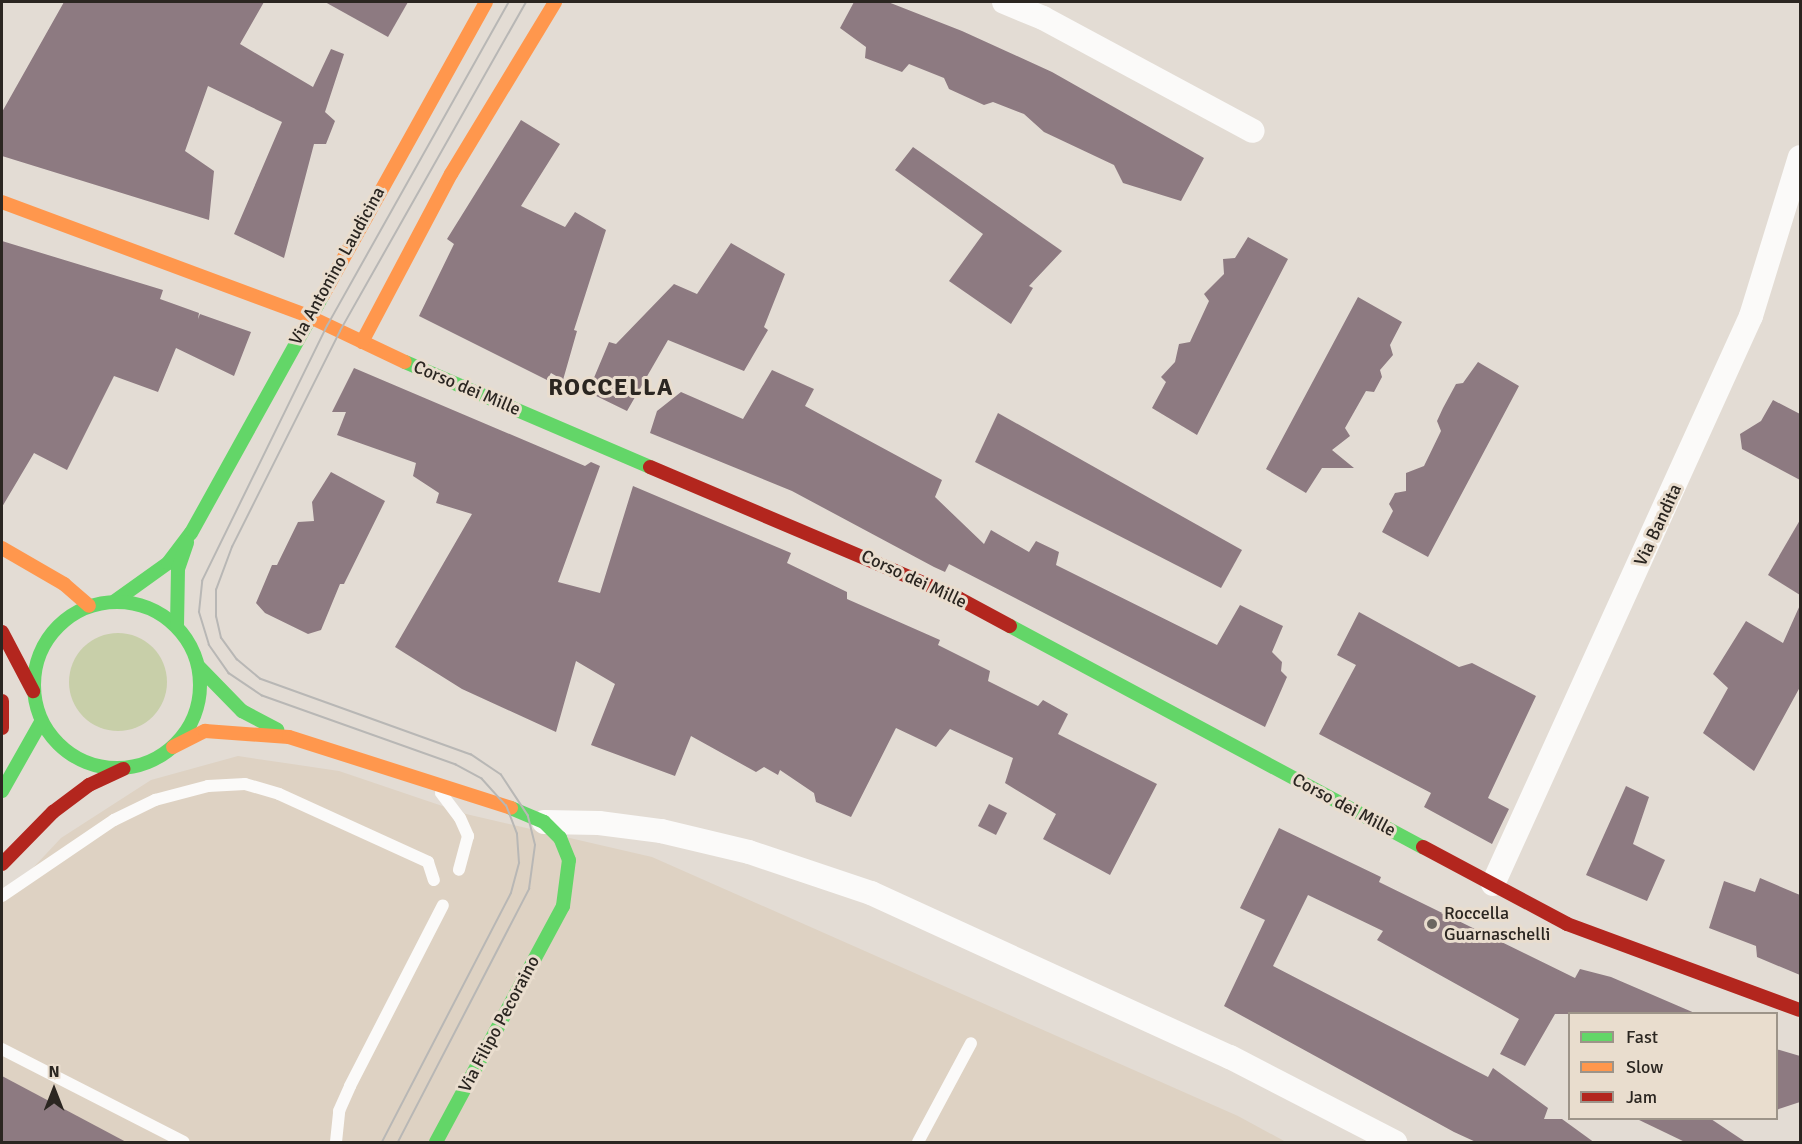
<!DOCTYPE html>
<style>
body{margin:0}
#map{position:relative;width:1802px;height:1144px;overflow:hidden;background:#e3dcd4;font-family:Signika,sans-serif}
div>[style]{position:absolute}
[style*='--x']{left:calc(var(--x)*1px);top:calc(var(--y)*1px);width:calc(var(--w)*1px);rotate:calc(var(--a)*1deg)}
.built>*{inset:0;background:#ded2c3}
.green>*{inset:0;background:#c8cfa9}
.round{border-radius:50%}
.building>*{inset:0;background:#8d7a81}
.lane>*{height:12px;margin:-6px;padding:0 6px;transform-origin:6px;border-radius:6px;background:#fbfaf9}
.street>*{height:24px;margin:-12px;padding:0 12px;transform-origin:12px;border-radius:12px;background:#fbfaf9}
.fast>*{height:14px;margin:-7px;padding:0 7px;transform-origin:7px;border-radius:7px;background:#63d668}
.fast>.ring{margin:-7px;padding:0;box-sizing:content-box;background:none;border:14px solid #63d668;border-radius:50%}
.slow>*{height:14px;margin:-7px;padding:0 7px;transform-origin:7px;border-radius:7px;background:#ff974d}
.jam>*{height:14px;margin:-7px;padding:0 7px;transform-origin:7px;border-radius:7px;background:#b3261e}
.tram>*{height:1.5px;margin:-0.75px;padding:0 0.75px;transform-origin:0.75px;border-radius:0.75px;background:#b8b7b5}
.dots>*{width:16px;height:16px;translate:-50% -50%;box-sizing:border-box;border:3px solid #e9ddce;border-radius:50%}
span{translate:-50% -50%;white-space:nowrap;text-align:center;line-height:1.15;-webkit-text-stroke:6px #e9ddce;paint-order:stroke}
.street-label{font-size:18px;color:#2b2621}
.poi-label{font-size:18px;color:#2b2621}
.left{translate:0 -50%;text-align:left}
.district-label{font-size:24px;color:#2b2621;font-weight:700;letter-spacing:1.5px}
.frame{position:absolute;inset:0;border:3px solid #2b2621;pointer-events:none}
.legend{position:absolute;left:1568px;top:1012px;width:210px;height:108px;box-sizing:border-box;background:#e9ddce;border:2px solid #9d9489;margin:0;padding:8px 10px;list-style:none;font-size:18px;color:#2b2621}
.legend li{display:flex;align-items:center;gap:12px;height:30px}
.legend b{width:30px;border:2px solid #9d9489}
.north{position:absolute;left:24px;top:1060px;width:60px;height:60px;-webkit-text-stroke:4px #e9ddce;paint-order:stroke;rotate:0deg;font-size:16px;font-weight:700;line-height:24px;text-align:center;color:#2b2621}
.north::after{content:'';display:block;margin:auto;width:21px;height:27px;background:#2b2621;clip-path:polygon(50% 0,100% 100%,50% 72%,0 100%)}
</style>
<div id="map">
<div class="built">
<div style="clip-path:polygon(238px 756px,339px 771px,466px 814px,652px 857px,1238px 1116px,1286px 1142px,2px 1142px,2px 901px,61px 838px,151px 780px)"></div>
</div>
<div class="green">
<div class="round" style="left:69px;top:633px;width:98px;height:98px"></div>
</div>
<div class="building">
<div style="clip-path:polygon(64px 2px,264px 2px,240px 44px,313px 87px,331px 49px,344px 54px,325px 112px,335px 121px,326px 144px,314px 144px,284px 258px,234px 234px,282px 122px,208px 86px,185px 151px,214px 171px,209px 220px,2px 156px,2px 112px)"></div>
<div style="clip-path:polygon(325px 2px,408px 2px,388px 37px)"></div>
<div style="clip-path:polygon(854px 2px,888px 2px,962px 31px,1052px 72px,1204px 158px,1181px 201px,1123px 183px,1114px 165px,1044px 132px,1024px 114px,993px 102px,984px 105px,949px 89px,944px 78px,909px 64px,902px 72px,865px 58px,866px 47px,840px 28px)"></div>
<div style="clip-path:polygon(521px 120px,560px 144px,521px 206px,565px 227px,575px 212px,606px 230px,574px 330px,577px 331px,563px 380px,551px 373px,547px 380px,419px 316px,454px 244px,447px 239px)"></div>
<div style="clip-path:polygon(913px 147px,1062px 251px,1029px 286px,1033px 288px,1011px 324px,949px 281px,983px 234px,895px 170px)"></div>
<div style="clip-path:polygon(1248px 237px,1288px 259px,1197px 435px,1152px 408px,1166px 382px,1161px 377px,1175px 362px,1179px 344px,1190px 342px,1209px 301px,1204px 294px,1224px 274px,1223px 259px,1235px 258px)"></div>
<div style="clip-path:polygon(2px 241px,163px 290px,160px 299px,199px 313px,198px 319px,200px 314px,251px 332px,234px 376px,176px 348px,158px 392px,114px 376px,67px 470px,34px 453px,2px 507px)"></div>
<div style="clip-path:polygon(731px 243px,785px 274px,764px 327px,768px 330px,744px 371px,668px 340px,627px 411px,588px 392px,609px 342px,616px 344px,674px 284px,697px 294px)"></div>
<div style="clip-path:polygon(1358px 297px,1402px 322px,1390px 345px,1393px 355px,1380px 370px,1382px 377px,1374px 392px,1366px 391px,1345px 428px,1350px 436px,1332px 450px,1354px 468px,1322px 468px,1306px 493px,1266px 469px)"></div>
<div style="clip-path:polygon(1478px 362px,1519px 386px,1428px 557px,1382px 532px,1393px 511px,1389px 504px,1395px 493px,1406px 491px,1406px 473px,1424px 466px,1441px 431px,1437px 421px,1443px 408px,1456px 384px,1463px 383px)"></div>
<div style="clip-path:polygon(354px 368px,585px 466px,591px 462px,600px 466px,558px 582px,600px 593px,633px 486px,791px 553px,787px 563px,847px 592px,847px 599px,940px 640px,938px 645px,990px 671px,988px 681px,1038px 706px,1043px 700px,1068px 714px,1058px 734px,1157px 784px,1110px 875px,1043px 839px,1056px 814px,1005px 783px,1013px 758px,950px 729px,936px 747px,896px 728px,851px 817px,816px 802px,814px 793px,780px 770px,778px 775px,764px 767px,756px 772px,691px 736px,675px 776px,591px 745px,615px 684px,576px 661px,556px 732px,462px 689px,395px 647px,472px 514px,436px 503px,439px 493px,413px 476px,416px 463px,337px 435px,346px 412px,332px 412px)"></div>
<div style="clip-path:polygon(772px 370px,814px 389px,805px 406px,942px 480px,935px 497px,984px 544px,991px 530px,1029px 552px,1036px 541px,1059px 552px,1056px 565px,1217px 645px,1240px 605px,1283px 626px,1272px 652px,1282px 662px,1281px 671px,1287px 677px,1265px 727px,949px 564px,945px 572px,934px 567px,792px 491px,650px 433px,657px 411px,681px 392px,743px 419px)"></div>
<div style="clip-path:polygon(1773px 400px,1800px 414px,1800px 480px,1742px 449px,1740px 434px,1761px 421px)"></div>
<div style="clip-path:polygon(998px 413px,1242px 550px,1221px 588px,975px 462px)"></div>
<div style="clip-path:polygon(331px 472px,385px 501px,344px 584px,340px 584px,321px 630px,308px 634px,265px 613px,256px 603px,272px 565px,277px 565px,298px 522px,314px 521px,312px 502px)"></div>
<div style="clip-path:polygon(1800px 520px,1800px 595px,1768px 575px)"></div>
<div style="clip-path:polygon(1800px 605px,1800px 687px,1754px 771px,1703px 733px,1728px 688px,1713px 674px,1746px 621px,1783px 643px)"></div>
<div style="clip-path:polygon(1359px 612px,1459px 667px,1472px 663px,1536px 696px,1488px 798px,1509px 809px,1492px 844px,1424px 807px,1431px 793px,1319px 734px,1356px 665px,1337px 655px)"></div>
<div style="clip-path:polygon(1626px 786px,1649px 797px,1633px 844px,1665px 860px,1647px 901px,1586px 875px)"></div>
<div style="clip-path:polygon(989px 804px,1007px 813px,996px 835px,978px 826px)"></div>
<div style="clip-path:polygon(1279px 828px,1381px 877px,1379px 882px,1575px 978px,1580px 969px,1611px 977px,1697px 1014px,1555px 1014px,1525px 1066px,1500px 1054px,1519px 1019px,1377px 940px,1383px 931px,1308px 895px,1273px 966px,1488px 1077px,1493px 1068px,1548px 1108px,1544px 1119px,1562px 1119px,1595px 1143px,1478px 1143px,1454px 1132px,1224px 1006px,1265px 920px,1240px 908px)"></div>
<div style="clip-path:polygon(1760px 878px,1800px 895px,1800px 975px,1757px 957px,1756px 946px,1709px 928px,1724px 881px,1755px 892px)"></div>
<div style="clip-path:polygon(1776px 1049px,1800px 1056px,1800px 1102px,1776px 1110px)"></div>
<div style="clip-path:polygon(2px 1076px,128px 1143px,2px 1143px)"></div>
<div style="clip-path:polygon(1637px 1119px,1711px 1119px,1747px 1143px,1687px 1143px)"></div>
</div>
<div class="lane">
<div style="--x:441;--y:793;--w:31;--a:53"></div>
<div style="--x:460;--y:818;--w:20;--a:66"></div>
<div style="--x:468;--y:836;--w:35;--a:105"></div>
<div style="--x:2;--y:896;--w:135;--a:-34.2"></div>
<div style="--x:114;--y:820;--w:46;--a:-26"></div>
<div style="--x:155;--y:800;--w:55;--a:-14.8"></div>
<div style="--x:208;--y:786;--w:37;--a:-3"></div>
<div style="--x:245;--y:784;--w:35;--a:16"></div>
<div style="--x:279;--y:794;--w:164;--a:24.5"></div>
<div style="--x:428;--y:862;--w:19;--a:72"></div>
<div style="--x:2;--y:1049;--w:204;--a:27.1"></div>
<div style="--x:336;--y:1142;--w:31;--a:-84"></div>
<div style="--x:339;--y:1111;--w:27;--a:-66"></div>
<div style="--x:350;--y:1086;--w:203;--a:-62.8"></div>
<div style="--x:918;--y:1142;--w:112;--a:-61.8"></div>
</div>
<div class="street">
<div style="--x:1004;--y:2;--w:42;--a:22.3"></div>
<div style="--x:1043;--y:18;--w:238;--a:28.3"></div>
<div style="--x:544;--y:822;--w:55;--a:1"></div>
<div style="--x:599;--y:823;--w:63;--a:7.4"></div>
<div style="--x:661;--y:831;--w:90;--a:13.4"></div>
<div style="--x:749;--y:852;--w:129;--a:18.6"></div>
<div style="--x:871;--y:893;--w:395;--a:24.6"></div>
<div style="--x:1230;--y:1057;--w:186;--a:27.3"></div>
<div style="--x:1493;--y:884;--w:624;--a:-65.57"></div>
<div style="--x:1751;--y:316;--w:166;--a:-72.9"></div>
</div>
<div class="fast">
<div style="--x:405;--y:362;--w:267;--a:23.2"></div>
<div style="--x:115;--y:601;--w:65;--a:-35.6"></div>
<div style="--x:168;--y:563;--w:38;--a:-53"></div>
<div style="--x:191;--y:533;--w:272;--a:-61"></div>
<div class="ring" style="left:34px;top:602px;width:152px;height:152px"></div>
<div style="--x:177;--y:626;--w:57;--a:-89"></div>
<div style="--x:178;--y:569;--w:28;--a:-71"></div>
<div style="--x:1010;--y:626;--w:468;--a:28.2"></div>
<div style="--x:199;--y:667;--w:62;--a:45.7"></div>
<div style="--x:242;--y:711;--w:40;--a:28"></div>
<div style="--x:2;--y:791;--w:79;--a:-60.5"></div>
<div style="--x:436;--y:1142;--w:268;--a:-61.7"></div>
<div style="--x:563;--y:906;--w:46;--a:-82.6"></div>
<div style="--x:569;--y:860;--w:24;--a:-112"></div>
<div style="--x:560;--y:838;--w:23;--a:-135"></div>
<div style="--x:544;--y:822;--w:36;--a:-157"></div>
</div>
<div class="slow">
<div style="--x:2;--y:202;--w:327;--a:20.4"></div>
<div style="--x:308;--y:316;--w:107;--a:25.4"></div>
<div style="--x:323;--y:295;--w:335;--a:-60.9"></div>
<div style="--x:362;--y:342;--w:190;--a:-62.1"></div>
<div style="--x:451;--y:174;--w:201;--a:-58.8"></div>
<div style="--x:2;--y:548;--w:72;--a:30.1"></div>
<div style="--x:64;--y:584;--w:33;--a:41"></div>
<div style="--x:173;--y:747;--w:36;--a:-27"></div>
<div style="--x:205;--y:731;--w:84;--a:4.1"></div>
<div style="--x:289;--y:737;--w:233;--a:17.7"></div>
</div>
<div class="jam">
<div style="--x:650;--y:467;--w:335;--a:23"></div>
<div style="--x:958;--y:598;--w:59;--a:28.3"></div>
<div style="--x:2;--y:632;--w:67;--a:62.3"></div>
<div style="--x:2;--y:701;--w:27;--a:90"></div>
<div style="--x:1423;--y:847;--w:163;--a:28.1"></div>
<div style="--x:1567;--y:924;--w:248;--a:20.3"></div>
<div style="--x:2;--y:864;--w:73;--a:-45.6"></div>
<div style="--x:53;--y:812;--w:45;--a:-36.9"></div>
<div style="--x:89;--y:785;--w:38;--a:-25"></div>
</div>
<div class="tram">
<div style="--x:382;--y:1142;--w:280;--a:-62.6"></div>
<div style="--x:511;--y:893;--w:31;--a:-75"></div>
<div style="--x:519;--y:863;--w:29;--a:-94"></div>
<div style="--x:517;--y:834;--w:30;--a:-111"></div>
<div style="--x:506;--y:806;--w:36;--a:-132"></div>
<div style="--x:482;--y:779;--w:30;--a:-152"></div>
<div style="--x:456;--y:765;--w:206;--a:-160.4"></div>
<div style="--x:262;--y:696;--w:40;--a:-146"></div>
<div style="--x:229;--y:674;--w:35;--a:-125"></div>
<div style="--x:209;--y:645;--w:34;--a:-107"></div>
<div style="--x:199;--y:612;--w:31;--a:-84"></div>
<div style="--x:202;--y:581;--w:284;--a:-63.9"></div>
<div style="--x:327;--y:326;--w:372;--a:-60.7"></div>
<div style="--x:398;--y:1142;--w:285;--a:-62.6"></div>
<div style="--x:529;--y:889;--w:44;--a:-82.2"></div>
<div style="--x:535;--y:845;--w:30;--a:-104"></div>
<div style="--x:528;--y:816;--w:49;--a:-123.4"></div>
<div style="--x:501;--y:775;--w:36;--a:-146"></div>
<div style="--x:471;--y:755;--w:224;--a:-160.2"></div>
<div style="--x:260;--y:679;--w:30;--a:-140"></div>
<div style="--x:237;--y:660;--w:27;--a:-126"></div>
<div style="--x:221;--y:638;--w:22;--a:-103"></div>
<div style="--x:216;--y:617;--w:27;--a:-90"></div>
<div style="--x:216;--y:590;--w:46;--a:-69.6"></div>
<div style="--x:232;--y:547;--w:241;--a:-63.4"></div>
<div style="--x:340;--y:331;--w:378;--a:-60.5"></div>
</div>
<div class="dots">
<div style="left:1432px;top:924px;background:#6b6660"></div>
</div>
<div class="street-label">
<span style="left:337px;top:266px;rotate:-61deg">Via Antonino Laudicina</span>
<span style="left:467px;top:388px;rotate:23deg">Corso dei Mille</span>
<span style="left:1658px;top:525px;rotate:-65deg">Via Bandita</span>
<span style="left:914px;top:579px;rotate:25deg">Corso dei Mille</span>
<span style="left:1344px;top:805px;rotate:28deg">Corso dei Mille</span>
<span style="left:499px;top:1024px;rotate:-62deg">Via Filipo Pecoraino</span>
</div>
<div class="poi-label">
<span class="left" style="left:1444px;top:924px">Roccella<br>Guarnaschelli</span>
</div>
<div class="district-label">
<span style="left:611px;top:388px">ROCCELLA</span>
</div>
<div class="frame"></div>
<ul class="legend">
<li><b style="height:8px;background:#63d668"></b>Fast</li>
<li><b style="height:8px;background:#ff974d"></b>Slow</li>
<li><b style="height:8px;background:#b3261e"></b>Jam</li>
</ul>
<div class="north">N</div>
</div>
